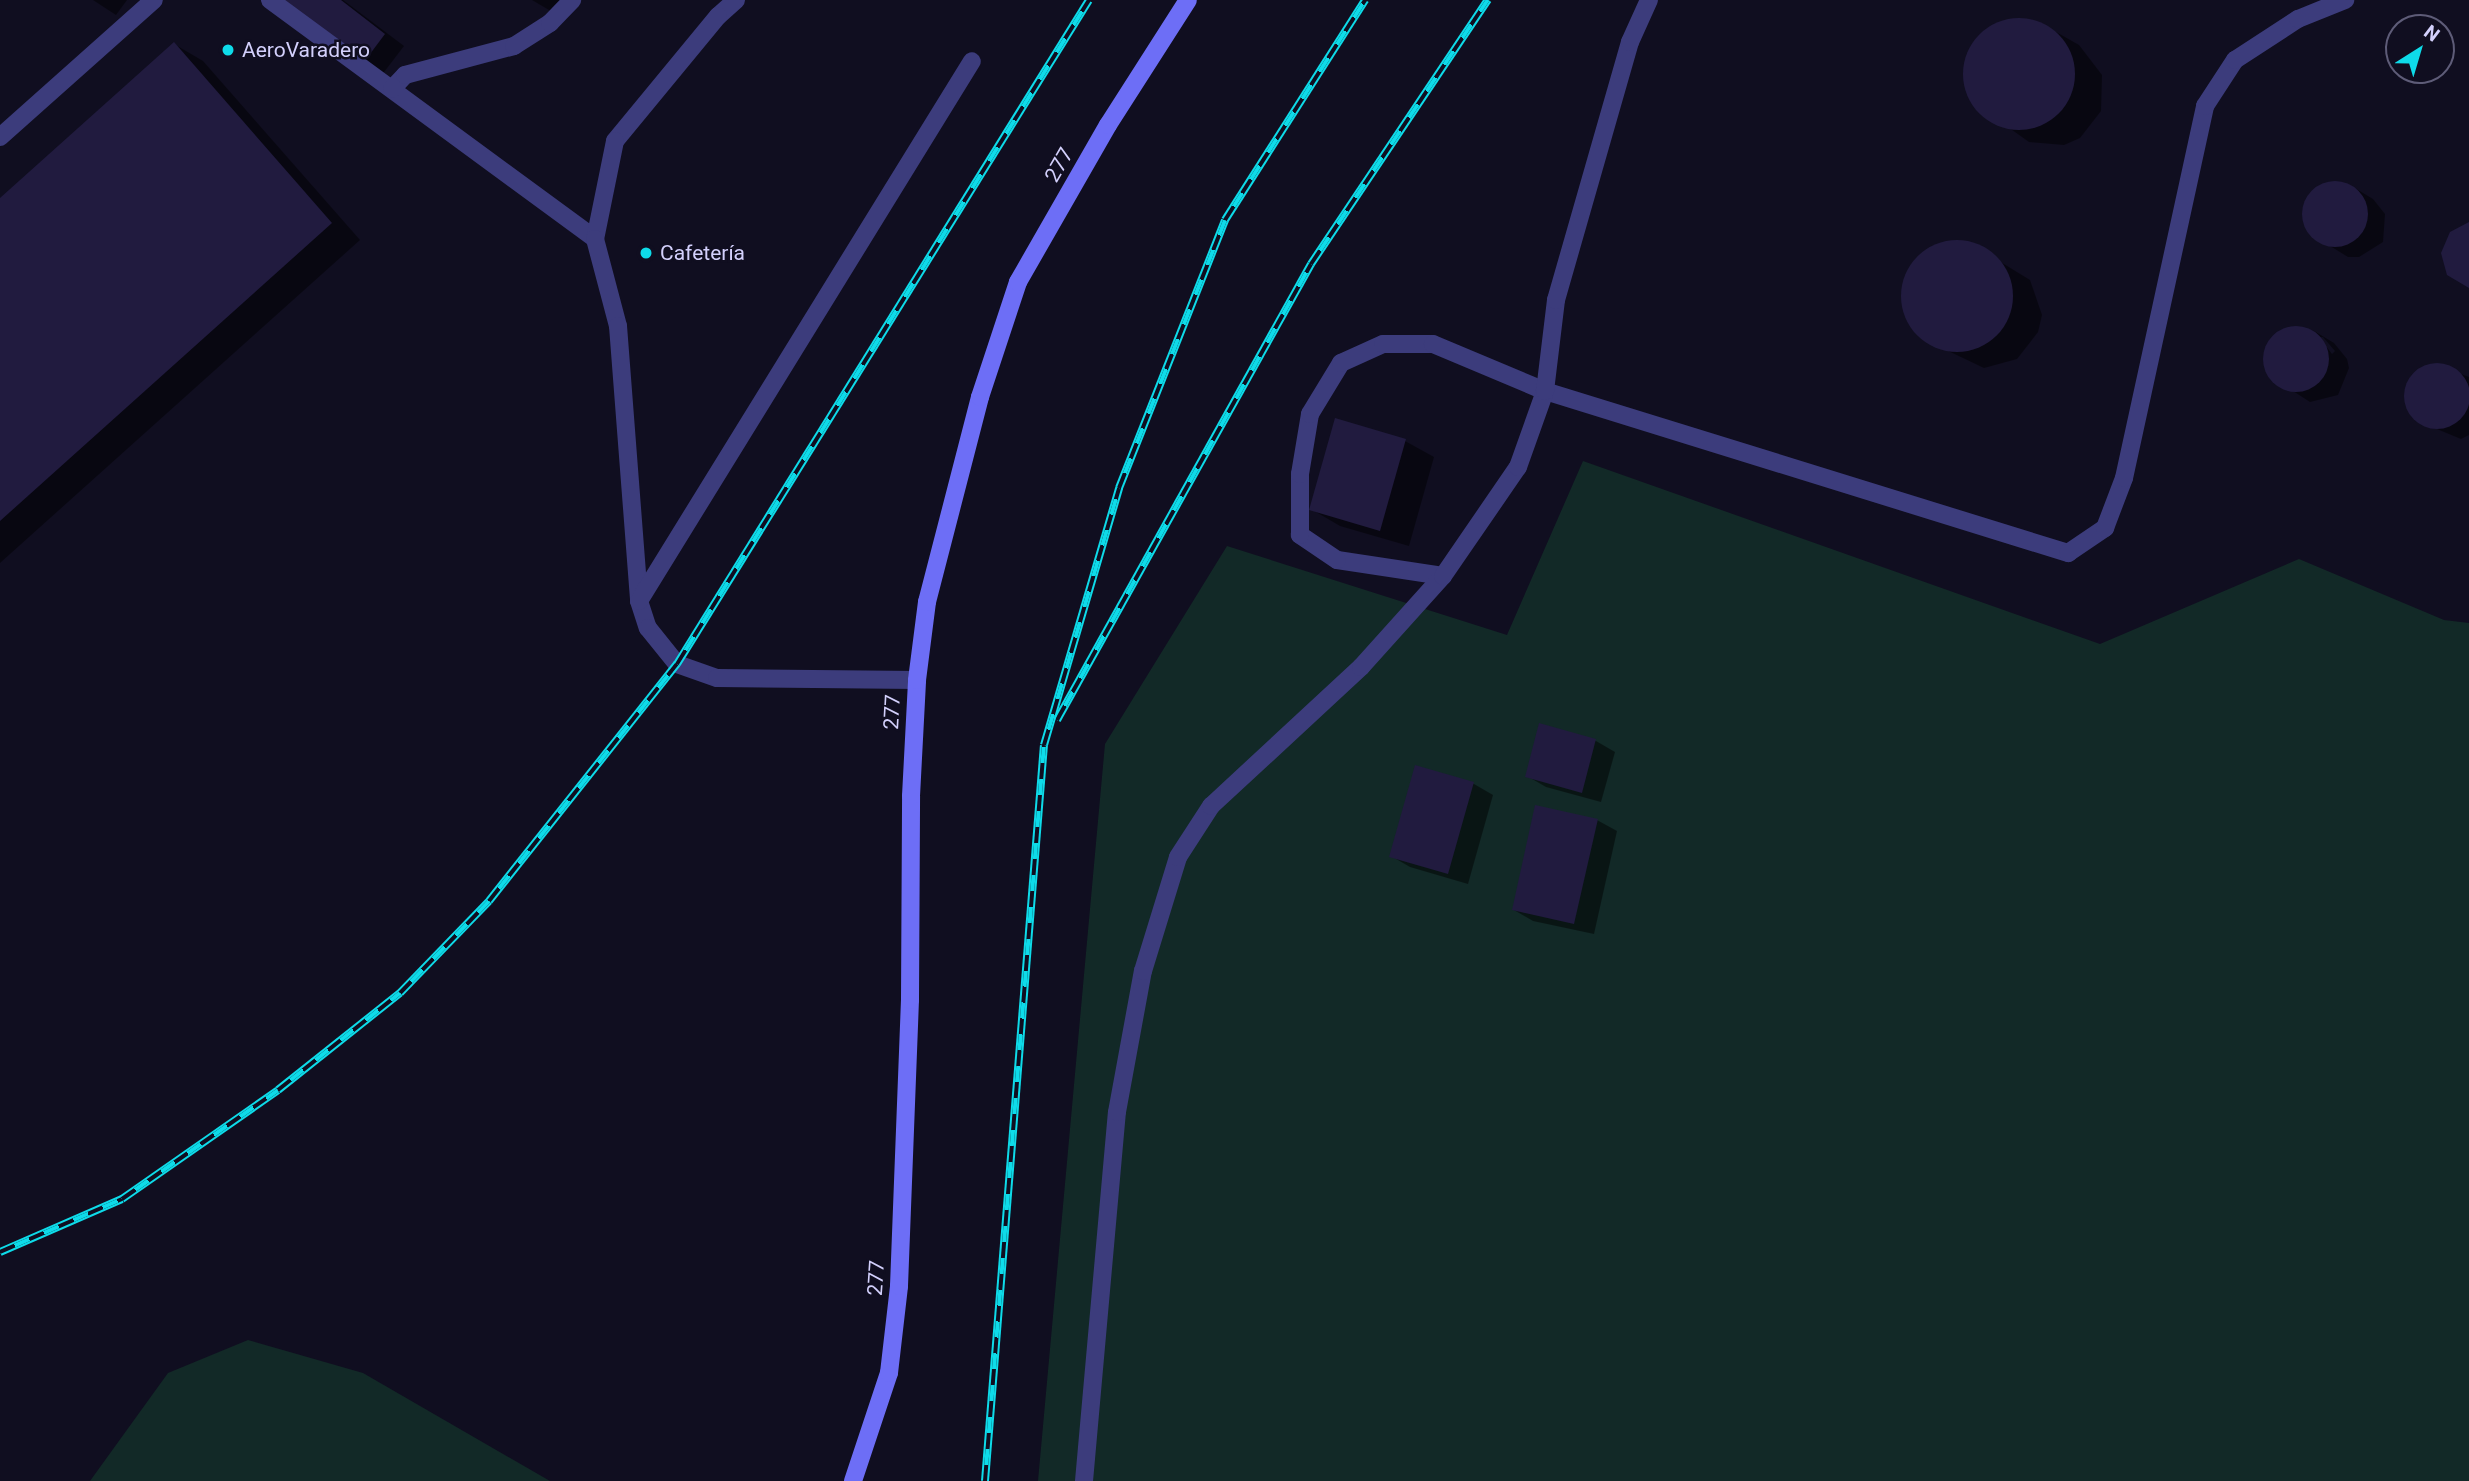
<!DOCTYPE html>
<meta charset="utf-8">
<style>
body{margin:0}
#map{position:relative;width:2469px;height:1481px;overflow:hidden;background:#100e20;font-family:Roboto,sans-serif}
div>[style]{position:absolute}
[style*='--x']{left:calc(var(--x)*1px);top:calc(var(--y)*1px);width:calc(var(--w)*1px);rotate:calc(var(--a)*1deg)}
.green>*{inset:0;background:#122927}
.shadow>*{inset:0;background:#0007}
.building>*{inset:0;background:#211b3f}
.round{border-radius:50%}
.lane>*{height:18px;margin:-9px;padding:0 9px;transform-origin:9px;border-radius:9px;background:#3c3c7c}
.street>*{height:18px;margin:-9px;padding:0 9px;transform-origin:9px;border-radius:9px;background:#3c3c7c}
.secondary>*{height:18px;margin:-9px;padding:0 9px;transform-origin:9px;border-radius:9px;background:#6d6ef6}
.rail>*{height:8px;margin-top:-4px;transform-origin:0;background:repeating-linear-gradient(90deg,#100e20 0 16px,#0edbe9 0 32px);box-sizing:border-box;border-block:2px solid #0edbe9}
.dots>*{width:19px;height:19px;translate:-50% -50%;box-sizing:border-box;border:4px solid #100e20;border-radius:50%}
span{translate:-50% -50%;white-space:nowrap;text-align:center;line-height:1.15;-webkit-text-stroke:5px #100e20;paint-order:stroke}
.poi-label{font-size:21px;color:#d3d0fc}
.left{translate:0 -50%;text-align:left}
.street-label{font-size:21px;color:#d3d0fc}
.north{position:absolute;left:2385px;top:14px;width:70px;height:70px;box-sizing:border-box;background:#100e20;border:2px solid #5e5c78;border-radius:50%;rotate:37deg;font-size:19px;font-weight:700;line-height:28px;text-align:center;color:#d3d0fc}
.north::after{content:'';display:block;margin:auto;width:24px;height:32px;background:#0edbe9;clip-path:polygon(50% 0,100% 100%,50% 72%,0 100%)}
</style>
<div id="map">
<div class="green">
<div style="clip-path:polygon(1583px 461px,2100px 644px,2299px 559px,2444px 620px,2469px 623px,2469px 1481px,1038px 1481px,1105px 744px,1227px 546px,1507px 635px)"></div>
<div style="clip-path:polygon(248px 1340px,363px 1373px,550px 1481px,90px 1481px,168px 1373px)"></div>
</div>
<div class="shadow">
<div style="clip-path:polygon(93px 0,127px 0,116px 15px)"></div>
<div style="clip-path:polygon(276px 0,343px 0,404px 46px,381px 76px)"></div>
<div style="clip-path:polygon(532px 0,574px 0,561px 17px)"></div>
<div style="clip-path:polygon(2012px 20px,2049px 28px,2079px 45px,2102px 75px,2101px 111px,2080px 138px,2064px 145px,2029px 142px,1973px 102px,1966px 86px,1969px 52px,1994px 25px)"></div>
<div style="clip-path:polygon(174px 44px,203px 61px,360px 240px,0 563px,0 200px)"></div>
<div style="clip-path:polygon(2331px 182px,2353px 187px,2373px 199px,2385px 214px,2383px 242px,2359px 257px,2348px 257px,2309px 233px,2303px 212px,2312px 192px)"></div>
<div style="clip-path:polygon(1949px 241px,1968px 242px,2030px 280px,2042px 315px,2038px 332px,2017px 359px,1984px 368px,1921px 338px,1910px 324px,1903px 308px,1907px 274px,1931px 247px)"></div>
<div style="clip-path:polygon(evenodd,2292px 327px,2314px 331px,2334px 343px,2347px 359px,2349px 368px,2338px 395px,2310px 402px,2271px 377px,2264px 356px,2273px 336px,2292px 327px,2319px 337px,2323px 337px,2335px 351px,2332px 354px,2319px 337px)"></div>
<div style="clip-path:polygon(2434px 364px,2469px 377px,2469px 435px,2461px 439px,2420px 422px,2407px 405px,2414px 374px)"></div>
<div style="clip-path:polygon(1405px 441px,1434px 457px,1409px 546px,1340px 526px,1311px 509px)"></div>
<div style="clip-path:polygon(1541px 725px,1596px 741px,1615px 752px,1601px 802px,1546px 787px,1527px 776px)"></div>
<div style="clip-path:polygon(1416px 767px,1474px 784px,1493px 795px,1468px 884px,1410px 867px,1391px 856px)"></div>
<div style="clip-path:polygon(1597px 820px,1617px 831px,1594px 934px,1533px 921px,1514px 910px)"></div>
</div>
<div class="building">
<div style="clip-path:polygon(273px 0,341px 0,385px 34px,361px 66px)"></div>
<div class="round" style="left:1963px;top:18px;width:112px;height:112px"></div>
<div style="clip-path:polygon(174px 42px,332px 223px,0 521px,0 198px)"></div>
<div class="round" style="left:2302px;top:181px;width:66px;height:66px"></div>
<div style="clip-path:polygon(2469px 222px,2469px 288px,2447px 275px,2441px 253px,2450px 232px)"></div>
<div class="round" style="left:1901px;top:240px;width:112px;height:112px"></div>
<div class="round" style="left:2263px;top:326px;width:66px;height:66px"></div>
<div class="round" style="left:2404px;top:363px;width:66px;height:66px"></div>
<div style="clip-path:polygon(1335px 418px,1406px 439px,1380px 531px,1309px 510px)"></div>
<div style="clip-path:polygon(1539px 723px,1596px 739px,1582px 793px,1525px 777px)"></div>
<div style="clip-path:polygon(1415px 765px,1474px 782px,1448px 874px,1389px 857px)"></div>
<div style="clip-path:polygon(1535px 805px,1598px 819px,1574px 924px,1512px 910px)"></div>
</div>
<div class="lane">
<div style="--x:270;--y:0;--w:403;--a:36.3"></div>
<div style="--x:392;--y:89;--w:19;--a:-47"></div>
<div style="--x:405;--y:75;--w:113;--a:-14.9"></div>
<div style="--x:514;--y:46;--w:43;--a:-32.6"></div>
<div style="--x:550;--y:23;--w:32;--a:-46"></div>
<div style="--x:0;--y:137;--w:206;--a:-41.7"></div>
<div style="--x:1443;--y:576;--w:107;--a:-171.4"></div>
<div style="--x:1337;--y:560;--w:45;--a:-146"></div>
<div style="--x:1300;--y:535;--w:61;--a:-90"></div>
<div style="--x:1300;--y:474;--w:61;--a:-80.5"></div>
<div style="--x:1310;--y:414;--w:60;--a:-58.7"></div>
<div style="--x:1341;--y:363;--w:46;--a:-24.3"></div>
<div style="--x:1383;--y:344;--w:50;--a:0"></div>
<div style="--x:1433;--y:344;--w:121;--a:22.8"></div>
<div style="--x:1545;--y:391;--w:548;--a:17.21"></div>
<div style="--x:2068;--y:553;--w:45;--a:-34"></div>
<div style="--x:2105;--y:528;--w:53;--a:-69.2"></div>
<div style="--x:2124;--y:478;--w:381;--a:-77.7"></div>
<div style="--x:2205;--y:106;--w:55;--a:-56.9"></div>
<div style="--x:2235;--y:60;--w:75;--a:-33.1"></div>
<div style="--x:2298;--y:19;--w:51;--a:-22"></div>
<div style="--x:1084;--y:1481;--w:370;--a:-84.9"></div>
<div style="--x:1117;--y:1112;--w:143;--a:-79.6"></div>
<div style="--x:1143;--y:971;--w:119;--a:-72.9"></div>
<div style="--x:1178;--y:857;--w:61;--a:-57.1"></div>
<div style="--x:1211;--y:806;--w:205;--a:-42.8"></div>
<div style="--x:1361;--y:667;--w:122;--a:-48"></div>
<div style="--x:1443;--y:576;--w:132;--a:-55.5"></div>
<div style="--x:1518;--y:467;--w:81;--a:-70.4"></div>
<div style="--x:1545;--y:391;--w:92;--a:-83.1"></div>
<div style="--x:1556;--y:300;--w:268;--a:-74"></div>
<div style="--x:1630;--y:42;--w:46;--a:-65.7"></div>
</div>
<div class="street">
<div style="--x:736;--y:0;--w:24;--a:138"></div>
<div style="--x:718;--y:16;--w:162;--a:129.5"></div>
<div style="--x:615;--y:141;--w:100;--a:101.5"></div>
<div style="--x:595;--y:239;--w:90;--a:75.2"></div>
<div style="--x:618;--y:326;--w:276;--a:85.6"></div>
<div style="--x:639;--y:601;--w:28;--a:72"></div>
<div style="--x:648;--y:628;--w:46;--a:51.1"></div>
<div style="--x:677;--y:664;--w:42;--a:19.3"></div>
<div style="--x:717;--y:678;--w:200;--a:0.6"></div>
<div style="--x:639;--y:601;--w:634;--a:-58.34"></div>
</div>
<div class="secondary">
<div style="--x:853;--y:1481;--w:114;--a:-71.6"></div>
<div style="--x:889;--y:1373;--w:88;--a:-83.4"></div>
<div style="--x:899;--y:1286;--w:286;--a:-87.8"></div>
<div style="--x:910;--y:1000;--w:204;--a:-89.7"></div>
<div style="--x:911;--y:796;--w:116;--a:-87"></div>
<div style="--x:917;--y:680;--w:79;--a:-82.7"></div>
<div style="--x:927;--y:602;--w:212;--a:-75.5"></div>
<div style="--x:980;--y:397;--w:121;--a:-71.7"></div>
<div style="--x:1018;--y:282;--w:181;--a:-60.2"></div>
<div style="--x:1108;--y:125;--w:148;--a:-57.4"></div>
</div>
<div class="rail">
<div style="--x:1057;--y:720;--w:522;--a:-60.88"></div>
<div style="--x:1311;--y:264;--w:318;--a:-56.2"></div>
<div style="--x:0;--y:1252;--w:133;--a:-23.5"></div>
<div style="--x:122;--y:1199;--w:190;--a:-34.9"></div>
<div style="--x:278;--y:1090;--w:156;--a:-38.5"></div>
<div style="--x:400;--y:993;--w:128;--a:-45.9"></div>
<div style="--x:489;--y:901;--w:303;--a:-51.6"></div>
<div style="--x:677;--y:664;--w:781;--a:-58.18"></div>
<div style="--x:985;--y:1481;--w:738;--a:-85.42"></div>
<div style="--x:1044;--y:745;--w:268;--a:-73.7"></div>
<div style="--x:1119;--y:488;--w:288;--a:-68.4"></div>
<div style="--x:1225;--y:220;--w:261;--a:-57.5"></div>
</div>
<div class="dots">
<div style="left:228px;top:50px;background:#0edbe9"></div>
<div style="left:646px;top:253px;background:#0edbe9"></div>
</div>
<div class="poi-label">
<span class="left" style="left:242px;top:50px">AeroVaradero</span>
<span class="left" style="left:660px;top:253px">Cafetería</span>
</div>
<div class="street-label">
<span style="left:1059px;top:165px;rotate:-60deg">277</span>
<span style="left:892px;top:712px;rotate:-87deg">277</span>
<span style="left:876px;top:1278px;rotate:-86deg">277</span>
</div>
<div class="north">N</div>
</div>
